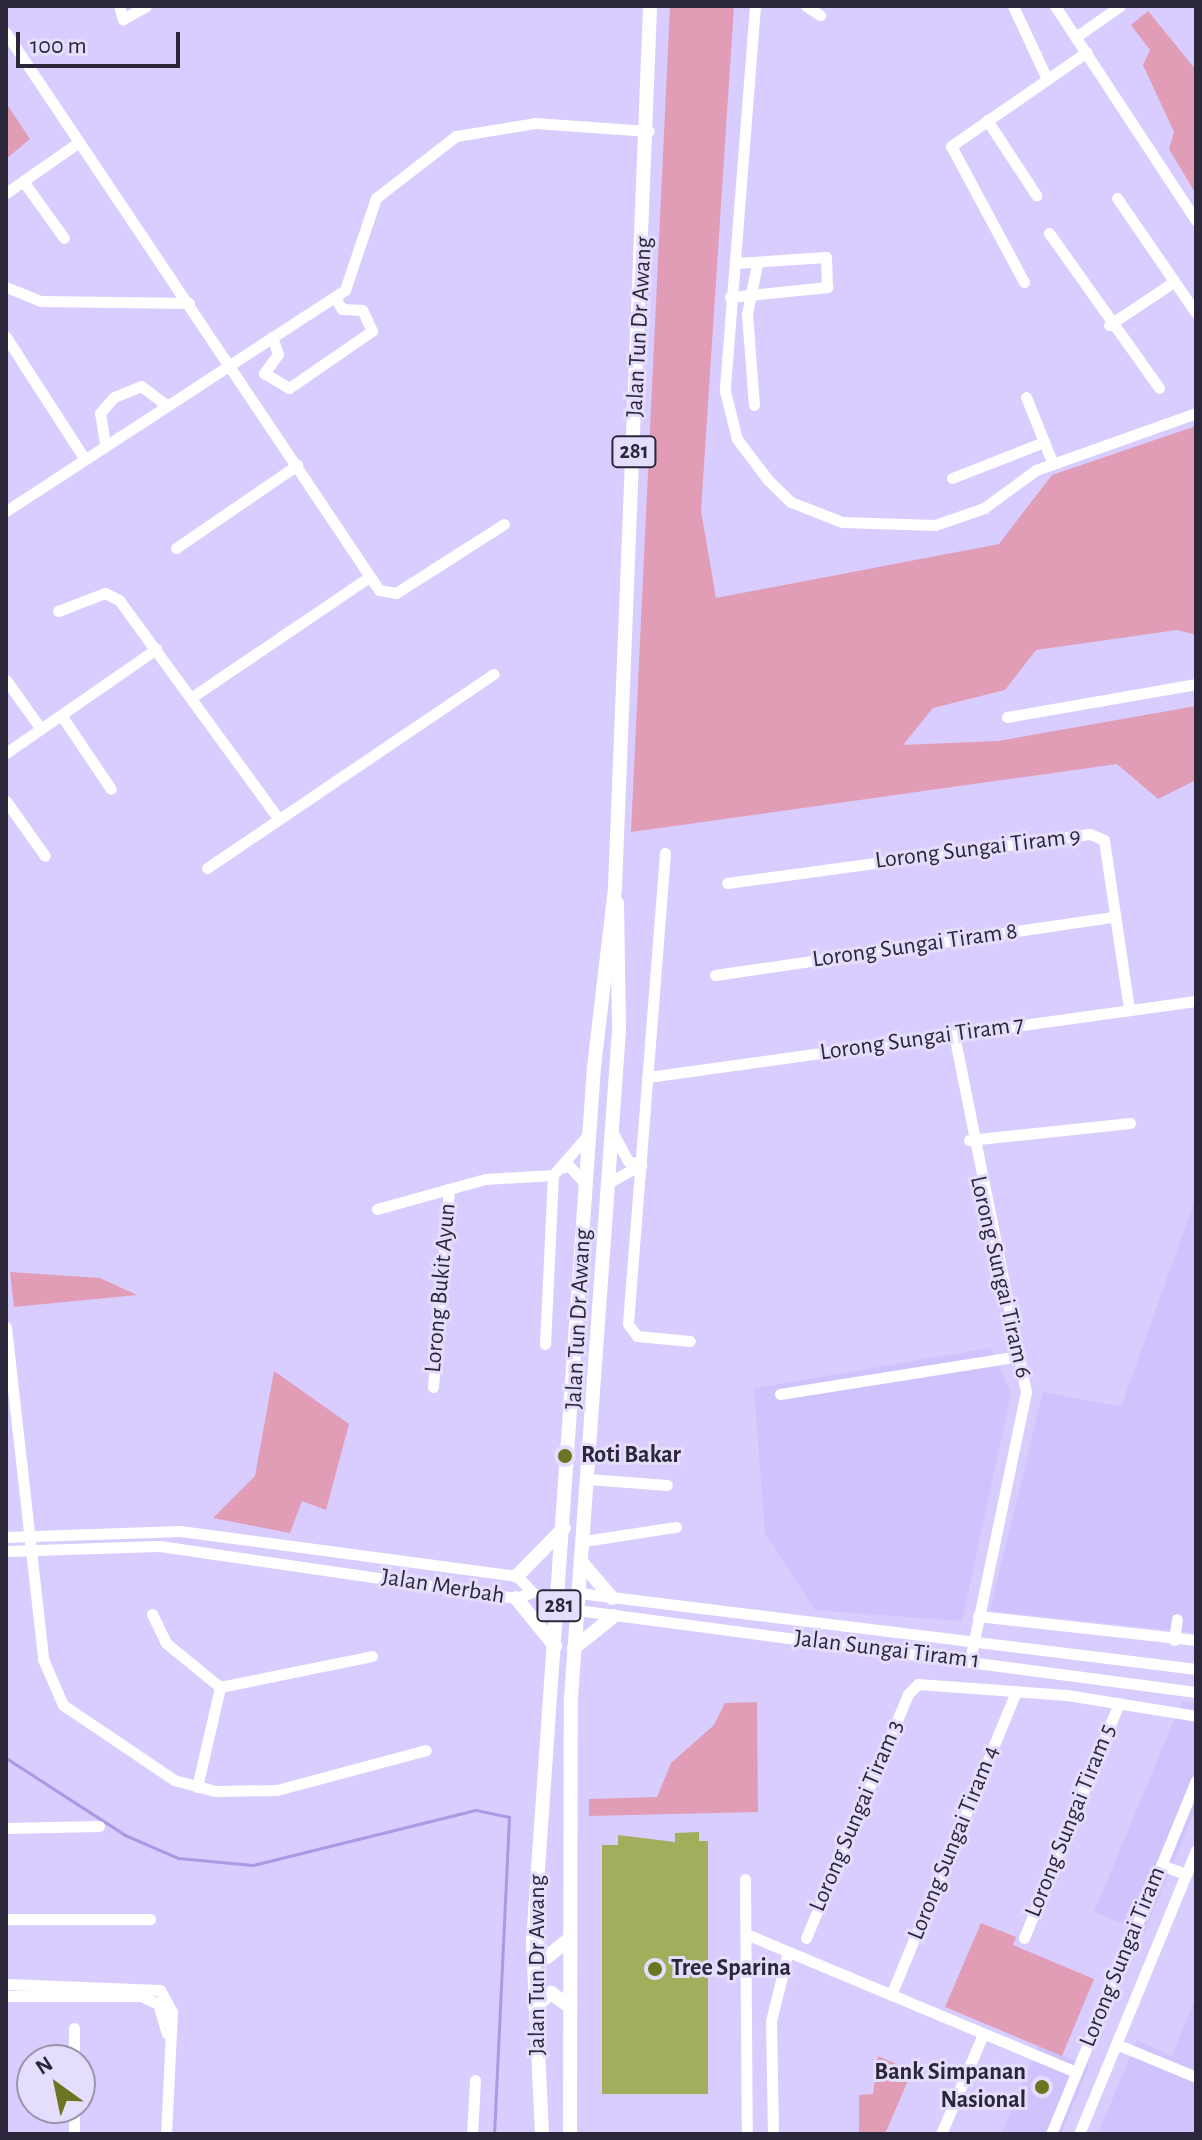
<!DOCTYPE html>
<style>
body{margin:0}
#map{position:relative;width:1202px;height:2140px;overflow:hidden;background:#d9ccff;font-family:"Alegreya Sans",sans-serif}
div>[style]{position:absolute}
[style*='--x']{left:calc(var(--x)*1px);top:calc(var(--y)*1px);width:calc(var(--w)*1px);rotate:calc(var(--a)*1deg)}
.built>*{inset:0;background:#d0c2fc}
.green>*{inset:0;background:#e19db5}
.stream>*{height:3px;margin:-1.5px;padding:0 1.5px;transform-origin:1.5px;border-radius:1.5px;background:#ac98e3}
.building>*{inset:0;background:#a1ae5b}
.minor>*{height:11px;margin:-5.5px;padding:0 5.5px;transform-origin:5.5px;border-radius:5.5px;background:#fff}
.major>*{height:14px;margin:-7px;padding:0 7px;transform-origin:7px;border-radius:7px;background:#fff}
.dots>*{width:22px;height:22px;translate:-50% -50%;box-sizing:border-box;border:4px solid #e4ddfc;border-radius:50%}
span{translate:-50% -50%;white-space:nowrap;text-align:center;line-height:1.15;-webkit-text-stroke:6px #e4ddfc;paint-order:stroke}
.shield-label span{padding:2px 6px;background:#e4ddfc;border:2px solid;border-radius:6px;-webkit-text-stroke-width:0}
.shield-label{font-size:22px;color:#2b2639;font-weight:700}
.street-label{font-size:24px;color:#2b2639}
.poi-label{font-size:24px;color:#2b2639;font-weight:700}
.left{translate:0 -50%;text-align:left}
.right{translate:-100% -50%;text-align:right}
.frame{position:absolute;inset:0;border:8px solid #2b2639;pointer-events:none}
.north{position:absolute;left:16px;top:2044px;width:80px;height:80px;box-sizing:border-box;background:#e4ddfc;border:2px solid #9a94ae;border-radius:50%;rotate:327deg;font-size:22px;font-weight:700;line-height:32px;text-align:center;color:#2b2639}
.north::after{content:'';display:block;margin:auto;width:28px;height:36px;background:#6b7520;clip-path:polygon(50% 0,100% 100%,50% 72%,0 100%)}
.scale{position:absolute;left:16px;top:32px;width:164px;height:36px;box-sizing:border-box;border:4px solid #2b2639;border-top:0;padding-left:10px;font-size:24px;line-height:28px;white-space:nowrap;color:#2b2639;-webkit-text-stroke:6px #e4ddfc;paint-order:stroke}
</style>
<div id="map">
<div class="built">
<div style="clip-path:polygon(1196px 1197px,1196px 1633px,990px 1611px,1043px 1392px,1121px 1407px)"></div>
<div style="clip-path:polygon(991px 1348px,1011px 1394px,962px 1621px,815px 1610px,765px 1533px,754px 1388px)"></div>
<div style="clip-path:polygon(1182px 1701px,1196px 1704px,1196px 1807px,1145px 1932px,1094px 1912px)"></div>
<div style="clip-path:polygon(1196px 1997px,1196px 2134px,1098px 2134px,1137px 2040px,1172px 2056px)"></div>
<div style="clip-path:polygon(1038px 2046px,1089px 2066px,1061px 2134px,1001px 2134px)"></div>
</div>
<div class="green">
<div style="clip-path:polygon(670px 6px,734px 6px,701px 511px,716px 598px,999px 544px,1052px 475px,1196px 426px,1196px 635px,1177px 630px,1036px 650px,1005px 690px,933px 708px,903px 745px,998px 741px,1196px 706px,1196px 780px,1158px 799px,1117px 764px,631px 832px)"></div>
<div style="clip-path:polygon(1148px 11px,1196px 70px,1196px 194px,1169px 149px,1174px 132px,1143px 65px,1150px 50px,1131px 25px)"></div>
<div style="clip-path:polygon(6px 103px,30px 139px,6px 159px)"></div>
<div style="clip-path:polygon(10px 1272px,100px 1278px,137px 1295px,14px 1307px)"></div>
<div style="clip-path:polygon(274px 1371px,349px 1424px,326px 1510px,302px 1501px,290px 1533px,213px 1518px,255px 1476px)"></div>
<div style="clip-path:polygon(757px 1702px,758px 1812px,589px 1816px,589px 1799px,657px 1797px,671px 1763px,714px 1725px,725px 1703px)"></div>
<div style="clip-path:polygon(981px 1923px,1016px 1937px,1013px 1945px,1094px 1979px,1062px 2056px,945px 2007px)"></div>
<div style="clip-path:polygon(878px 2056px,912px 2071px,885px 2134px,859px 2134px,859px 2095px,873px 2094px)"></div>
</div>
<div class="stream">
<div style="--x:6;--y:1758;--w:142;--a:32.9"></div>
<div style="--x:125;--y:1835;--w:58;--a:23.5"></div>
<div style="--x:178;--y:1858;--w:75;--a:5.3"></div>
<div style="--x:253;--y:1865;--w:230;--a:-13.9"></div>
<div style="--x:476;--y:1810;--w:34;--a:12"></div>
<div style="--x:509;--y:1817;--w:317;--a:92.7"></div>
</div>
<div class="building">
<div style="clip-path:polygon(699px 1832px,699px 1841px,708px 1841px,708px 2094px,602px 2094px,602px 1845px,618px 1845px,618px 1835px,675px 1842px,675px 1833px)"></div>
</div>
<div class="minor">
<div style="--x:119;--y:6;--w:14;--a:73"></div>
<div style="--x:123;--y:19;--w:26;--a:-29"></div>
<div style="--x:755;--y:6;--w:386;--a:94.5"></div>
<div style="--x:725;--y:391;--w:49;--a:76"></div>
<div style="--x:737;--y:439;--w:51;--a:52.9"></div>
<div style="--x:768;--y:480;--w:32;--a:44"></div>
<div style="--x:791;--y:502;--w:55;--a:21.4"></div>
<div style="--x:842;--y:522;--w:93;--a:1.8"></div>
<div style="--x:935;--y:525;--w:52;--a:-19.1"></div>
<div style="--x:984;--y:508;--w:64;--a:-36.2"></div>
<div style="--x:1036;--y:470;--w:170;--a:-19.6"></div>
<div style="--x:806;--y:6;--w:17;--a:33"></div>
<div style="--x:1013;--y:6;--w:81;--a:65"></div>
<div style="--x:1055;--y:6;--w:257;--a:56.7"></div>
<div style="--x:6;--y:33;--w:670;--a:56.19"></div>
<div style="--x:379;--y:590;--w:17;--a:10"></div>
<div style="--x:396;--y:593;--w:128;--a:-32.6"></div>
<div style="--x:1077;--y:36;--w:52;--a:-34.9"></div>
<div style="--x:987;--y:120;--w:90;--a:56.8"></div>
<div style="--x:23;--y:181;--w:70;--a:54.3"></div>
<div style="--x:6;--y:193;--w:89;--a:-34.9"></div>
<div style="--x:1117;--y:198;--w:140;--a:55.5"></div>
<div style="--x:1049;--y:233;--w:190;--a:54.6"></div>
<div style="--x:1024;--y:282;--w:154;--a:-118.2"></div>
<div style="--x:951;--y:146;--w:165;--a:-34.7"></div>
<div style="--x:6;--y:287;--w:38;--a:22"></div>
<div style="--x:41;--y:301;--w:148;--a:0.8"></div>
<div style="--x:730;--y:297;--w:98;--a:-5.9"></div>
<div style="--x:827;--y:287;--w:30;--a:-92"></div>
<div style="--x:826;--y:257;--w:91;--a:176.2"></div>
<div style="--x:1109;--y:325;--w:76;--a:-33.7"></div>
<div style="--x:6;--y:337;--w:144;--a:57.2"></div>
<div style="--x:272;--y:337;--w:18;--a:71"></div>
<div style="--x:278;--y:354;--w:24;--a:126"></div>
<div style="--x:264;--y:373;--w:29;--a:31"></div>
<div style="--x:289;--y:388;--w:101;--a:-34.5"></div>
<div style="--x:372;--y:331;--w:23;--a:-115"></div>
<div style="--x:362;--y:310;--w:20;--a:-177"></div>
<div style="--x:342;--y:309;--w:13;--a:-122"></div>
<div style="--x:1026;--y:397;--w:72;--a:68.1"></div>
<div style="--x:754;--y:405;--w:91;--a:-94.4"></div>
<div style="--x:747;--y:314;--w:51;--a:-78.7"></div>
<div style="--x:105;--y:444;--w:31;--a:-99"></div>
<div style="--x:100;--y:413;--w:21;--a:-49"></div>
<div style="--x:114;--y:397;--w:29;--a:-22"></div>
<div style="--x:141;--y:386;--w:31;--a:37"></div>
<div style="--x:952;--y:478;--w:99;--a:-21.4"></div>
<div style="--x:6;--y:511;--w:405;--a:-33.1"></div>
<div style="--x:345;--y:290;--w:97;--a:-71.4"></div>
<div style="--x:376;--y:198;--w:101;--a:-37.8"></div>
<div style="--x:456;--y:136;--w:80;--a:-9.3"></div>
<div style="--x:535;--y:123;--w:114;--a:4"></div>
<div style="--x:176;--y:548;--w:147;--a:-34.4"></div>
<div style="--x:58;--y:611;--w:50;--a:-21"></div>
<div style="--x:105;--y:593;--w:16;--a:27"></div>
<div style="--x:119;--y:600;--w:270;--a:53.9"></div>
<div style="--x:6;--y:680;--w:60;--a:54.5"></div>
<div style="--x:192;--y:697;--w:214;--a:-34.1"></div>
<div style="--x:61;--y:715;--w:89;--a:56"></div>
<div style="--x:1007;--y:717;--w:192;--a:-9.9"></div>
<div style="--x:6;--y:753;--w:183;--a:-34.7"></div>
<div style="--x:6;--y:801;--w:67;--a:54.7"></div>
<div style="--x:665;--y:853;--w:472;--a:94.5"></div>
<div style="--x:628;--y:1324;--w:15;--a:53"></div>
<div style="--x:637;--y:1336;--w:53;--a:5.4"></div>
<div style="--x:207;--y:868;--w:346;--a:-34.1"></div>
<div style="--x:727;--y:883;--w:366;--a:-7.7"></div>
<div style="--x:1090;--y:834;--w:15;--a:23"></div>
<div style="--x:1104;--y:840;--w:172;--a:81.6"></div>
<div style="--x:715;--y:975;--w:404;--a:-8.3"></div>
<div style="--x:954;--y:1035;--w:364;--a:78.6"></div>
<div style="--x:1026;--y:1392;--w:273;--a:101.8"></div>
<div style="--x:648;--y:1077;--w:553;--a:-7.9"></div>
<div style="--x:612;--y:1131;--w:34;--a:62"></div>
<div style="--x:628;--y:1161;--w:14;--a:17"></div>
<div style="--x:969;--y:1140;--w:162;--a:-6"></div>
<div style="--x:560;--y:1168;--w:9;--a:-13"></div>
<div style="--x:569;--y:1166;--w:25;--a:47"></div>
<div style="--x:608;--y:1183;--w:37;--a:-29"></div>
<div style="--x:377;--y:1209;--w:112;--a:-15.5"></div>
<div style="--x:485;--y:1179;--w:68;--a:-3.4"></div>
<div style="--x:553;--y:1175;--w:52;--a:-48.9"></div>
<div style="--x:6;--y:1327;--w:334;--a:83.6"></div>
<div style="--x:43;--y:1659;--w:50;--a:66.5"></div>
<div style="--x:63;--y:1705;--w:134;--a:34"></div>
<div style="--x:174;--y:1780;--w:42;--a:15"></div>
<div style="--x:215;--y:1791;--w:62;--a:-0.9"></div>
<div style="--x:277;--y:1790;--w:154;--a:-15"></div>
<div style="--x:545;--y:1344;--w:169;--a:-87.3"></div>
<div style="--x:433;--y:1387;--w:199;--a:-85.4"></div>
<div style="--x:780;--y:1394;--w:243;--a:-9"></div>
<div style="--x:588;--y:1479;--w:79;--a:4.3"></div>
<div style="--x:6;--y:1537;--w:174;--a:-2"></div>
<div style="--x:180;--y:1531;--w:340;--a:7.6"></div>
<div style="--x:517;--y:1576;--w:22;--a:47"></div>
<div style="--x:532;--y:1592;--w:17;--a:159"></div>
<div style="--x:516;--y:1598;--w:360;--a:-171.7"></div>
<div style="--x:160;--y:1546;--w:154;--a:178.1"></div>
<div style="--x:584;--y:1541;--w:93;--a:-8.7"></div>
<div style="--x:579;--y:1593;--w:622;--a:7.02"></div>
<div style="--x:577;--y:1610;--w:624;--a:7.55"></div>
<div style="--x:152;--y:1614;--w:32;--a:64"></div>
<div style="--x:166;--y:1643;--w:70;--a:39.2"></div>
<div style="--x:220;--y:1687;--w:155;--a:-11.5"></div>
<div style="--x:978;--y:1616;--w:219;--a:6.3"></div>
<div style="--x:1174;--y:1640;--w:21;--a:-82"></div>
<div style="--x:197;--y:1787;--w:103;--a:-77"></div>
<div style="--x:6;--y:1828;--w:93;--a:-1.2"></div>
<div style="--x:1161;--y:1865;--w:27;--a:20"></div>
<div style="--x:745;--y:1879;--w:255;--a:89.6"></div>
<div style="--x:6;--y:1919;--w:144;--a:0"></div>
<div style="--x:746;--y:1934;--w:358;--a:22.7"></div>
<div style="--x:806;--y:1938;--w:264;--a:-67.3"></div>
<div style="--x:908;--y:1694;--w:14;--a:-45"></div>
<div style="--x:918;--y:1684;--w:149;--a:4.2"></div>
<div style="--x:1067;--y:1695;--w:131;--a:9.2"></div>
<div style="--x:1024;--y:1938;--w:253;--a:-68"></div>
<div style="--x:6;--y:1984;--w:154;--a:2.2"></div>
<div style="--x:160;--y:1990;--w:25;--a:61"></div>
<div style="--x:172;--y:2012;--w:122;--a:92.8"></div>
<div style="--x:891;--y:1995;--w:329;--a:-67.6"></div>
<div style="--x:6;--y:1996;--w:135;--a:0"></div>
<div style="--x:141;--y:1996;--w:19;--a:25"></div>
<div style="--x:158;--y:2004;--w:31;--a:73"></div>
<div style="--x:1116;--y:2044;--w:87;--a:22.4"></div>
<div style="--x:74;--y:2060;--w:32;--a:-90"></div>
<div style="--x:74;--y:2134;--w:26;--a:-90"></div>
<div style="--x:472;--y:2134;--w:54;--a:-86.8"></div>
<div style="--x:773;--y:2134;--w:113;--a:-91"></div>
<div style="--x:771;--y:2021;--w:71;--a:-76.2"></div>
<div style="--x:941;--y:2134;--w:108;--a:-67.2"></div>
<div style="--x:1051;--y:2134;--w:382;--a:-67.7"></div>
<div style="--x:1079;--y:2134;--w:307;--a:-67.6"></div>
</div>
<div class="major">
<div style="--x:582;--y:1563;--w:46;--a:49.4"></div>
<div style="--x:517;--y:1576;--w:67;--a:-45.6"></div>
<div style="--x:516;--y:1598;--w:62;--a:50.9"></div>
<div style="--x:574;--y:1648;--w:51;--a:-38.7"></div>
<div style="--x:533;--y:1941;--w:21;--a:49"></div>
<div style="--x:547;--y:1957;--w:27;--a:-39"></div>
<div style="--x:535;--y:2006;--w:21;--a:-39"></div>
<div style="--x:551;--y:1993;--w:24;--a:36"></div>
<div style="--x:542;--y:2134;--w:193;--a:-92.7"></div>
<div style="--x:533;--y:1941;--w:876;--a:-86.01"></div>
<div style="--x:594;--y:1067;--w:181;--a:-83.3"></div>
<div style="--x:615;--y:887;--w:882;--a:-87.72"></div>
<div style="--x:570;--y:2134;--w:436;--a:-89.9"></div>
<div style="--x:571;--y:1698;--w:670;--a:-85.89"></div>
<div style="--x:619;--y:1030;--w:127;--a:-90.9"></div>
</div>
<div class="dots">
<div style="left:565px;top:1456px;background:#6b7520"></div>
<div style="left:655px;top:1969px;background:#6b7520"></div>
<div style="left:1042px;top:2087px;background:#6b7520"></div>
</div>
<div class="shield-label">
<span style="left:634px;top:452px">281</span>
<span style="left:559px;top:1606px">281</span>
</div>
<div class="street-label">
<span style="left:640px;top:327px;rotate:-87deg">Jalan Tun Dr Awang</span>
<span style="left:978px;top:849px;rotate:-7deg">Lorong Sungai Tiram 9</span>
<span style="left:915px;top:946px;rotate:-8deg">Lorong Sungai Tiram 8</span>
<span style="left:922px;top:1039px;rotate:-8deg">Lorong Sungai Tiram 7</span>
<span style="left:1000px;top:1277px;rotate:77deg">Lorong Sungai Tiram 6</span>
<span style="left:441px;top:1288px;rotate:-85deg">Lorong Bukit Ayun</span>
<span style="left:579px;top:1319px;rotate:-87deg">Jalan Tun Dr Awang</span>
<span style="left:443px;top:1587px;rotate:9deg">Jalan Merbah</span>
<span style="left:887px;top:1650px;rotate:7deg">Jalan Sungai Tiram 1</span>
<span style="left:857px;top:1816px;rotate:-67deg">Lorong Sungai Tiram 3</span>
<span style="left:1071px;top:1821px;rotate:-68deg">Lorong Sungai Tiram 5</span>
<span style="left:954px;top:1843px;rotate:-68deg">Lorong Sungai Tiram 4</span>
<span style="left:1123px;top:1957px;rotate:-68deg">Lorong Sungai Tiram</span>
<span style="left:538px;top:1965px;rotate:-90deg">Jalan Tun Dr Awang</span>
</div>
<div class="poi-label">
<span class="left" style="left:581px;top:1456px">Roti Bakar</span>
<span class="left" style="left:671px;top:1969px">Tree Sparina</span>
<span class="right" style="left:1026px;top:2087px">Bank Simpanan<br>Nasional</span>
</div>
<div class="frame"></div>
<div class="north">N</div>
<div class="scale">100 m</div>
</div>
